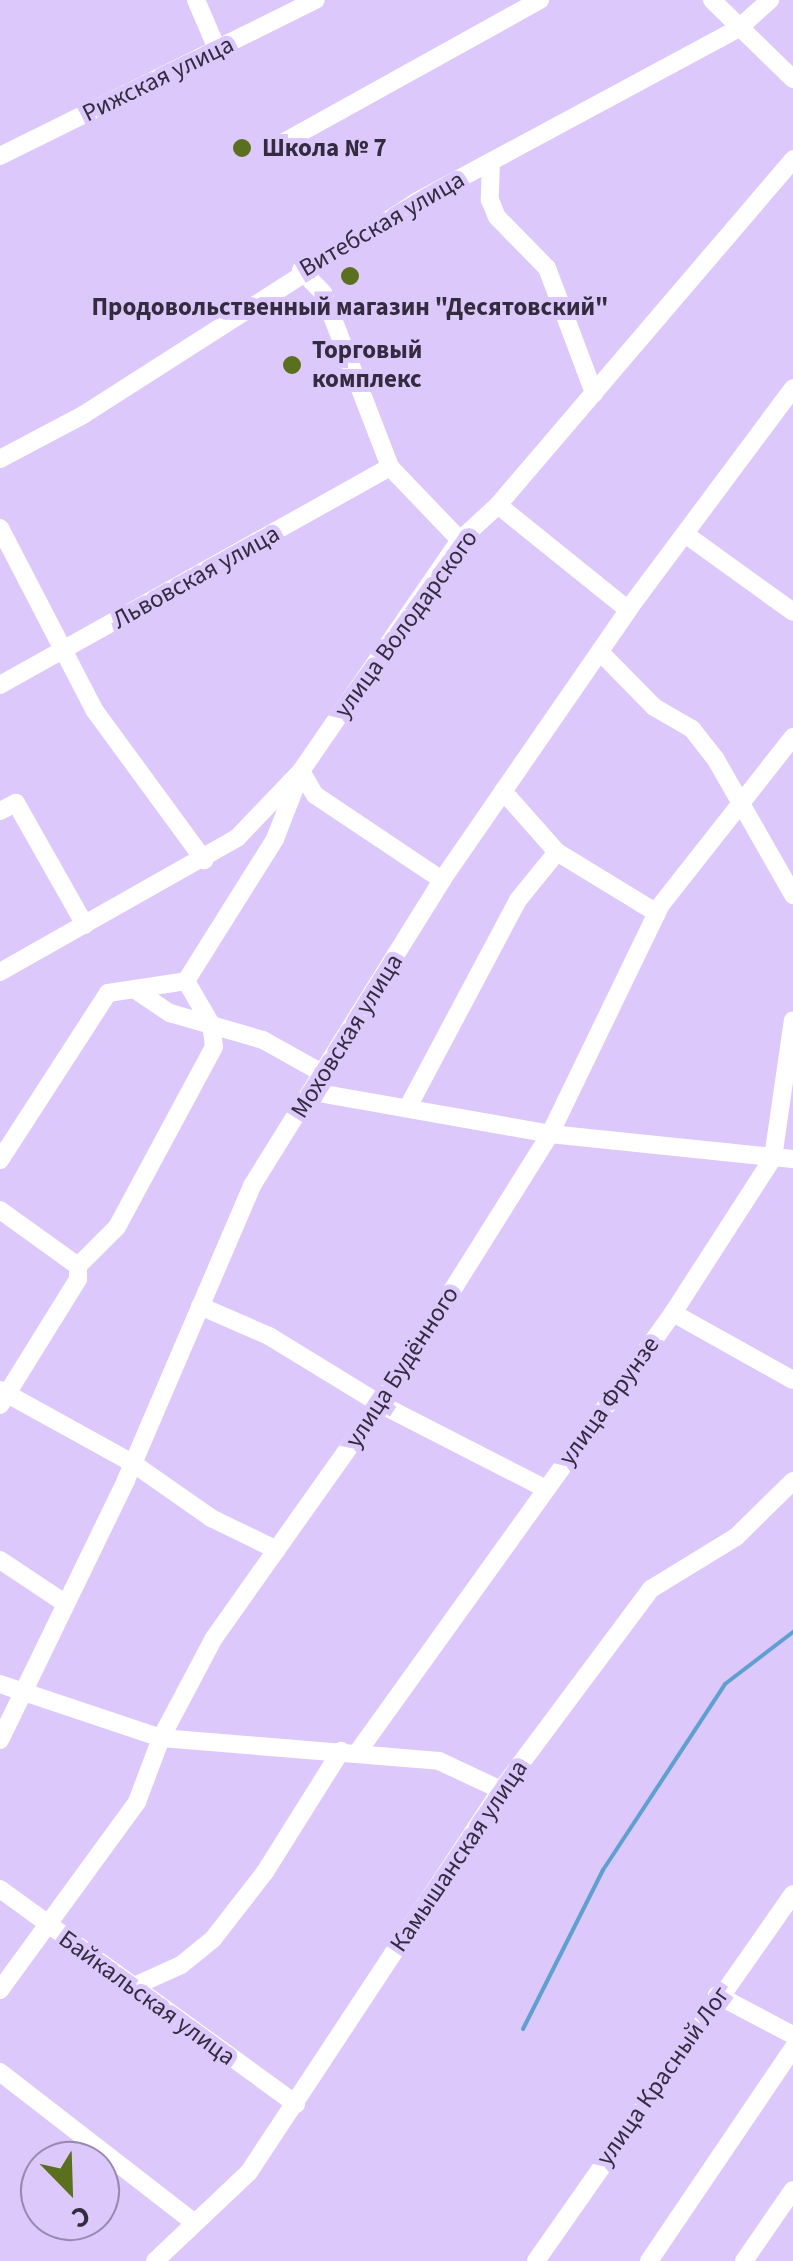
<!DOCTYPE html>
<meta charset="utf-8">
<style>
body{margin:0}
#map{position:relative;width:793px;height:2261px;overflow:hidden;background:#dcc8fb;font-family:"Source Sans 3",sans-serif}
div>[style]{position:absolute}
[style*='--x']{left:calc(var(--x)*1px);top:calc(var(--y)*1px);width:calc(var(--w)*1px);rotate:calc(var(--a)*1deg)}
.stream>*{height:4px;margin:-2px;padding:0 2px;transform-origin:2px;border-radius:2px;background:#60a0d1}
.minor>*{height:18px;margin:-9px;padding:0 9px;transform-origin:9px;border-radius:9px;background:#fff}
.dots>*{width:28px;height:28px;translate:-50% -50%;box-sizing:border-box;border:5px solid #dcc8fb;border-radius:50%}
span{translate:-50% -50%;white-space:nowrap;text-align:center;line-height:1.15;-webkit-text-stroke:10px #dcc8fb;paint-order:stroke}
.street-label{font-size:25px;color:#332b3f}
.poi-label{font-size:25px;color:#332b3f;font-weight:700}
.left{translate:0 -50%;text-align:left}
.north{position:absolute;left:20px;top:2141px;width:100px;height:100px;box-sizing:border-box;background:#dcc8fb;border:2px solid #9889b0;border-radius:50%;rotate:157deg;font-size:28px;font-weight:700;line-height:40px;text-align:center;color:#332b3f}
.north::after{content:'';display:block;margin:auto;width:35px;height:45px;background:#5b701f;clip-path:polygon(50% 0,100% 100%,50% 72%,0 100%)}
</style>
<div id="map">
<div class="stream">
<div style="--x:523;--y:2029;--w:178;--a:-63.3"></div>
<div style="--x:603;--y:1870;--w:222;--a:-56.7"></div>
<div style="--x:725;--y:1684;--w:86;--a:-37.4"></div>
</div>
<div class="minor">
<div style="--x:196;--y:0;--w:56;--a:66.7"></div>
<div style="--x:712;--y:0;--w:113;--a:44.3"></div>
<div style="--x:282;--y:143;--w:295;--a:-29"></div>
<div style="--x:0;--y:156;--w:352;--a:-26.3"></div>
<div style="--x:491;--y:162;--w:38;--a:92"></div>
<div style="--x:490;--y:200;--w:18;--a:68"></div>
<div style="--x:497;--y:217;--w:71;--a:45.6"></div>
<div style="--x:547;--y:268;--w:134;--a:69.4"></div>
<div style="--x:301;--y:270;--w:32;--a:46"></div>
<div style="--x:323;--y:293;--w:186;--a:68.9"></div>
<div style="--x:390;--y:467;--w:101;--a:46.2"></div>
<div style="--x:0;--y:459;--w:94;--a:-27.9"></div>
<div style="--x:83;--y:415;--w:393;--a:-32.6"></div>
<div style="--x:414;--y:203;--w:369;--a:-28.3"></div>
<div style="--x:739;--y:28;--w:42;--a:-42.1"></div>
<div style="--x:498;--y:505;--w:167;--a:38.9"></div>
<div style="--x:0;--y:528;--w:206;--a:62.6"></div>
<div style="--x:95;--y:711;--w:185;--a:53.8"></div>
<div style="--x:685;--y:534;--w:133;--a:35.8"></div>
<div style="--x:600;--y:652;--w:77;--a:45.5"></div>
<div style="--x:654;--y:707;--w:44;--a:30.1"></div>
<div style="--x:692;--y:729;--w:37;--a:52"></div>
<div style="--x:715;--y:758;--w:158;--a:60.3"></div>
<div style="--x:0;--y:685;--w:447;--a:-29.2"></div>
<div style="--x:301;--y:771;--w:28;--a:60"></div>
<div style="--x:315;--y:795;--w:153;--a:33.8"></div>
<div style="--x:503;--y:791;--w:81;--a:48.5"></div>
<div style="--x:557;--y:852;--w:117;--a:31.4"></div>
<div style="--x:0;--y:811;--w:18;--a:-27"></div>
<div style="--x:16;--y:803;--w:140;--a:60.5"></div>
<div style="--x:0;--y:972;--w:272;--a:-29.5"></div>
<div style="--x:237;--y:838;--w:93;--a:-46.3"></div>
<div style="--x:301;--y:771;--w:280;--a:-55.5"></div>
<div style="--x:460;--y:540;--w:52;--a:-42.6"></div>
<div style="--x:498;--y:505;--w:455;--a:-49.5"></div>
<div style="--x:137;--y:991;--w:40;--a:34"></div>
<div style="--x:170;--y:1013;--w:97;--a:16.2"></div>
<div style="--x:263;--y:1040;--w:70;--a:29.1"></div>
<div style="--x:313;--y:1092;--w:241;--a:10"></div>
<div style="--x:550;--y:1134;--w:244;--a:5.9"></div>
<div style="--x:408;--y:1107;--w:234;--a:-62"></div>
<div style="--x:518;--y:900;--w:62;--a:-50.9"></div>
<div style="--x:0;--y:1160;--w:199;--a:-57.1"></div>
<div style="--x:108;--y:993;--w:79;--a:-8.7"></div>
<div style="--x:0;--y:1210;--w:96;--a:35.7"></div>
<div style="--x:200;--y:1306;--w:75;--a:23.5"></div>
<div style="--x:269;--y:1336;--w:130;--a:31.5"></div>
<div style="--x:380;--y:1404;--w:186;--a:27.1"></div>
<div style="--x:673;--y:1313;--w:137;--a:29.2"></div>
<div style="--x:0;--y:1390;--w:153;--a:28.9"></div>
<div style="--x:134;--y:1464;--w:94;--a:35"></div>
<div style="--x:211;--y:1518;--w:73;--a:25.9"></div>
<div style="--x:0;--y:1405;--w:148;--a:-58.2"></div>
<div style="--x:78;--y:1279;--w:13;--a:-90"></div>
<div style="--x:78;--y:1266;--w:55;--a:-45"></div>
<div style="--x:117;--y:1227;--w:204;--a:-61.7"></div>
<div style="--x:214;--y:1047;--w:23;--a:-97"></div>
<div style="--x:211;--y:1024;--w:50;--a:-120.2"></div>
<div style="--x:186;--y:981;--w:168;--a:-57.9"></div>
<div style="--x:275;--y:839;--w:63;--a:-68.7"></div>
<div style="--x:0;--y:1560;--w:79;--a:33.7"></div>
<div style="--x:0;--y:1684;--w:170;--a:18.5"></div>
<div style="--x:161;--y:1738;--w:279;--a:4.7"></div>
<div style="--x:439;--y:1761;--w:68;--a:25.1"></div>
<div style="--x:0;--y:1740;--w:289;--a:-64.1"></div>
<div style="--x:126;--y:1480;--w:322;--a:-66.8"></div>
<div style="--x:253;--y:1184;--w:358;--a:-58.1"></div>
<div style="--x:442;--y:880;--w:331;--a:-55.4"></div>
<div style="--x:630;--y:607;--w:273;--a:-53.3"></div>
<div style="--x:357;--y:1753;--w:542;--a:-54.31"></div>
<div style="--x:673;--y:1313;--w:184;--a:-57.2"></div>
<div style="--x:773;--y:1158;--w:139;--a:-81.8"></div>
<div style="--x:0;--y:1889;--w:366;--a:36"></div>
<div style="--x:130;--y:1988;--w:56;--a:-24.3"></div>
<div style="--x:181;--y:1965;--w:41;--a:-39.1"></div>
<div style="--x:213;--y:1939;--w:85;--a:-52.2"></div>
<div style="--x:265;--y:1872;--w:143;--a:-57.9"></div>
<div style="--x:0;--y:1990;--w:233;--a:-53.9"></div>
<div style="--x:137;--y:1802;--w:68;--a:-69.4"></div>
<div style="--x:161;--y:1738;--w:113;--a:-62.1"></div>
<div style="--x:214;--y:1638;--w:303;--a:-54.7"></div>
<div style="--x:389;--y:1391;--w:303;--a:-57.9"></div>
<div style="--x:550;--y:1134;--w:253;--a:-64.2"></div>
<div style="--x:660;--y:906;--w:215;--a:-51.8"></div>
<div style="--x:717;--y:1995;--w:86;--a:27.8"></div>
<div style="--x:0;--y:2072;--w:243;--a:37.8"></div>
<div style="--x:155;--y:2261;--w:129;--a:-43.4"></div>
<div style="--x:249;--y:2172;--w:458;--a:-56.6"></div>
<div style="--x:501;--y:1790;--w:251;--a:-53.3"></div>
<div style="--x:651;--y:1589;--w:100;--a:-31.5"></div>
<div style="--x:736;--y:1537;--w:80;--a:-44.5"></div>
<div style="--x:536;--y:2261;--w:448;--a:-55"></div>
<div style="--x:649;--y:2261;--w:257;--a:-55.9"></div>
<div style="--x:744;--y:2261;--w:86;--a:-55.4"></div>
</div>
<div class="dots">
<div style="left:242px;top:148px;background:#5b701f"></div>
<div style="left:350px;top:276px;background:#5b701f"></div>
<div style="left:292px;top:365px;background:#5b701f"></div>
</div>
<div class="street-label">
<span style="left:158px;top:79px;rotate:-26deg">Рижская улица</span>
<span style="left:382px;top:224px;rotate:-30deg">Витебская улица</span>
<span style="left:196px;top:577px;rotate:-29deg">Львовская улица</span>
<span style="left:406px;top:624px;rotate:-54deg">улица Володарского</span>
<span style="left:347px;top:1036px;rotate:-58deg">Моховская улица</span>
<span style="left:402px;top:1367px;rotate:-57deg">улица Будённого</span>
<span style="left:609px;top:1401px;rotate:-54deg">улица Фрунзе</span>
<span style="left:459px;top:1856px;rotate:-56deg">Камышанская улица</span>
<span style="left:147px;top:1998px;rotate:36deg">Байкальская улица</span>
<span style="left:663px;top:2076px;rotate:-55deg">улица Красный Лог</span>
</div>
<div class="poi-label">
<span class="left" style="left:262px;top:148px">Школа № 7</span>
<span style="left:350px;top:307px">Продовольственный магазин "Деcятовский"</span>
<span class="left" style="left:312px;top:365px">Торговый<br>комплекс</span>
</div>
<div class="north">С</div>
</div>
